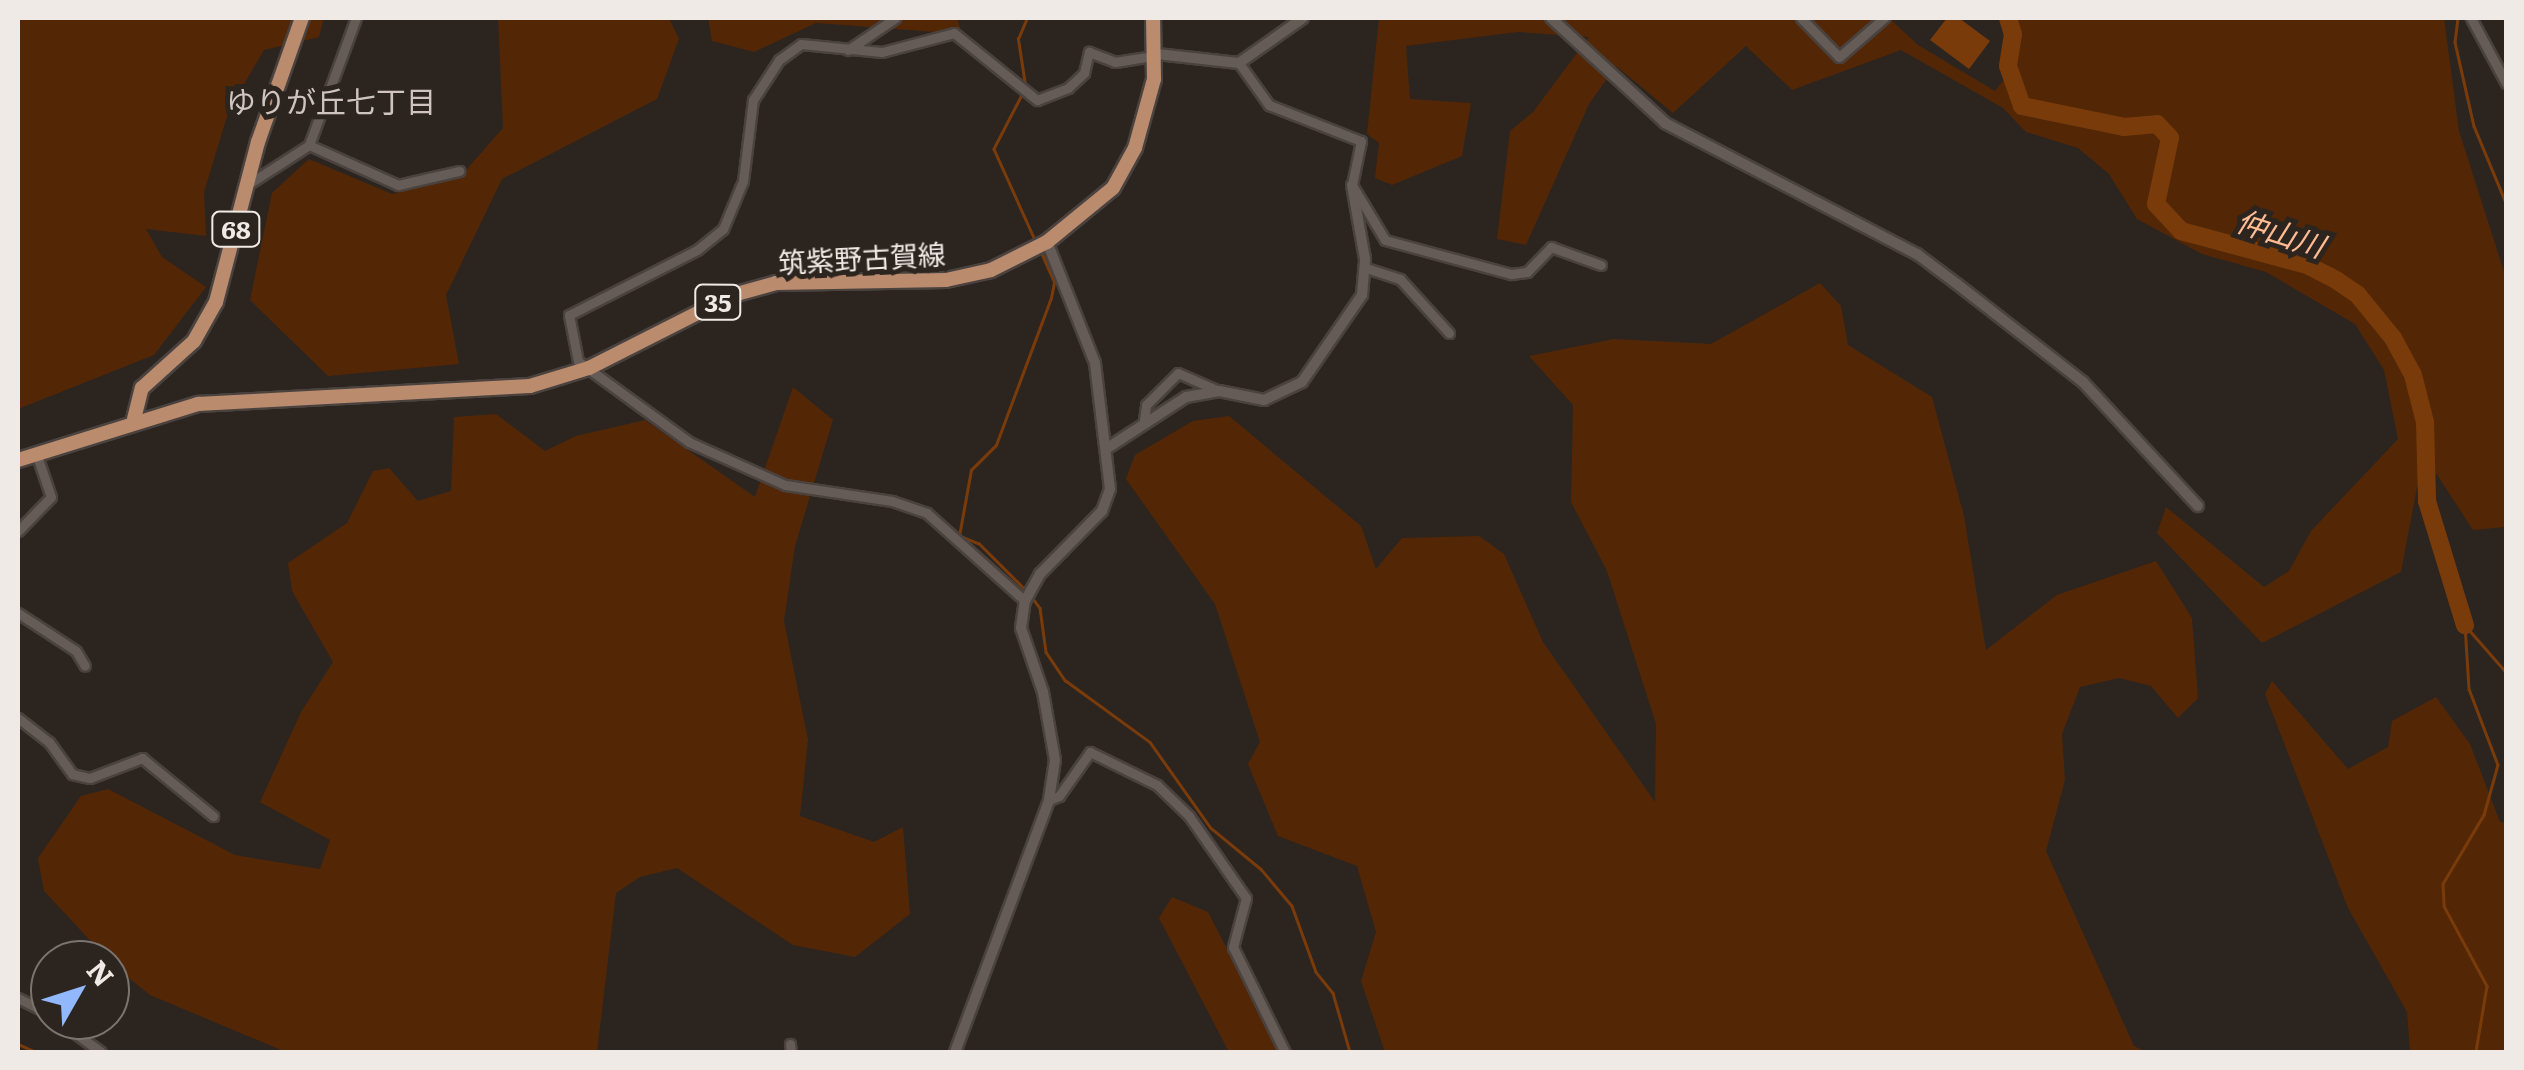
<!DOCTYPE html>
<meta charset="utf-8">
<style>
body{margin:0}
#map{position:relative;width:2524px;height:1070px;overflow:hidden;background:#2c241f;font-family:Literata,"Noto Sans JP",serif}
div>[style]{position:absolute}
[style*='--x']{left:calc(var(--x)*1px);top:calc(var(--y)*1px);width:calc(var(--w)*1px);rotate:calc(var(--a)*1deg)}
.green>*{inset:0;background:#532706}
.water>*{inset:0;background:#7a3b0b}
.stream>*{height:2.5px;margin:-1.25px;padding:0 1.25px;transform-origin:1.25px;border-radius:1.25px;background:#7a3b0b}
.river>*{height:18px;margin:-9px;padding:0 9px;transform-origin:9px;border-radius:9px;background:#7a3b0b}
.roads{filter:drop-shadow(2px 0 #4a423e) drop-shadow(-2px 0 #4a423e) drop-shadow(0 2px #4a423e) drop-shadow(0 -2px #4a423e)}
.minor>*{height:9px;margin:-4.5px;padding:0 4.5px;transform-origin:4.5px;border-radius:4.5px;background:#665c57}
.tertiary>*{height:10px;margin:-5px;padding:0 5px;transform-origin:5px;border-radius:5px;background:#665c57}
.primary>*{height:14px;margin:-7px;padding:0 7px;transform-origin:7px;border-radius:7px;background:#bb8b6e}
span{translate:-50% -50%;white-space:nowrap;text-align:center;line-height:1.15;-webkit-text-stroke:10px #2c241f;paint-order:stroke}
.shield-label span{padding:2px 8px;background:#2c241f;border:2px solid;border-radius:8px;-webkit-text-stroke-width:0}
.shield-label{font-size:25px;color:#f0eae6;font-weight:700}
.street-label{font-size:28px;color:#f0eae6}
.neighbourhood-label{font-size:30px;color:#d0c5be}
.water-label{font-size:30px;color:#ffbb92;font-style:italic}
.frame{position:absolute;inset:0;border:20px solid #f0eae6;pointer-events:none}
.north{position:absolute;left:30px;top:940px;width:100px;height:100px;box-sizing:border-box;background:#2c241f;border:2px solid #7a736f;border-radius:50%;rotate:51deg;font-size:28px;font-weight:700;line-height:40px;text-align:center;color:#f0eae6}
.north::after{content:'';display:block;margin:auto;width:35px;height:45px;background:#91b8fd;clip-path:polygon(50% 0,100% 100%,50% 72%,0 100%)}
</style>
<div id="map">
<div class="green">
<div style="clip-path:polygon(18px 18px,324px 18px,319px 37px,264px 50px,229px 110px,204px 192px,206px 236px,146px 229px,162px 257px,206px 287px,154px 355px,18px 409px)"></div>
<div style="clip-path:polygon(498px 18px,669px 18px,679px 39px,657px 99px,502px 179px,446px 295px,459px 364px,328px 376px,250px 300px,272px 193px,309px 159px,392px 194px,459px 178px,503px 128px)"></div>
<div style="clip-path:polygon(708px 18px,957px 18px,962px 34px,816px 23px,754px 52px,712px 41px)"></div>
<div style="clip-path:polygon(1379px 18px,1889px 18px,1918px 45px,1995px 91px,2011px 71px,2016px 18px,2444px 18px,2459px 131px,2506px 278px,2506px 527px,2473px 530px,2436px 473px,2417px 487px,2401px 572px,2262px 643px,2157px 533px,2166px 507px,2264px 587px,2289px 571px,2311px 531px,2398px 439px,2384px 370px,2355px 324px,2266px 272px,2202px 254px,2137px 219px,2109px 174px,2078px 148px,2026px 132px,2003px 108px,1901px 50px,1792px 90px,1746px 46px,1673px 113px,1616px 66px,1589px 104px,1526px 245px,1497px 239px,1510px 131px,1533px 112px,1589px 37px,1518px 32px,1406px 46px,1410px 99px,1471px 103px,1462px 156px,1392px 185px,1375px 178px,1379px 143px,1367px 134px)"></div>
<div style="clip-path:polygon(1820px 283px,1841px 306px,1848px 345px,1932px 397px,1964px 516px,1986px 650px,2057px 595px,2156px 561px,2192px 618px,2198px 698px,2178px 718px,2151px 686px,2119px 678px,2080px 687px,2062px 734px,2065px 780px,2046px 851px,2134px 1046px,2146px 1052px,1385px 1052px,1361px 981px,1376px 932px,1357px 866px,1278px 836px,1248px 764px,1260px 742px,1215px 604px,1126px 479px,1135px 455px,1193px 421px,1229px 416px,1361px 526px,1376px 569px,1402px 538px,1479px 536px,1504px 554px,1543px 642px,1655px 802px,1656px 724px,1607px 571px,1571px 502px,1573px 405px,1529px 356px,1614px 339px,1711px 344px)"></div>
<div style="clip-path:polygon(793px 387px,833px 420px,795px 546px,784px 621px,808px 740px,800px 816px,874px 842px,903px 827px,910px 914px,855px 957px,793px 945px,677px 868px,640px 877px,616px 893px,597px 1052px,286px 1052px,150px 995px,115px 967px,44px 891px,38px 858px,81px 796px,108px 789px,235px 855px,320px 869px,330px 840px,260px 802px,301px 712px,333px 662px,292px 591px,288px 563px,347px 523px,373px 471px,389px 468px,418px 501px,451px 491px,454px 417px,496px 414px,545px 451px,576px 436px,645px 420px,755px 497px)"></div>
<div style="clip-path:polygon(2272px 681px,2348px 769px,2388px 747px,2392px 721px,2436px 697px,2470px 744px,2500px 822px,2506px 823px,2506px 1052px,2410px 1052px,2407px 1012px,2348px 908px,2265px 694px)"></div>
<div style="clip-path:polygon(1172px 897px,1208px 912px,1280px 1052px,1229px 1052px,1159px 918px)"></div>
</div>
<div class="water">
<div style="clip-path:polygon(1947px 18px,1959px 18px,1990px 41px,1969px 69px,1930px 40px)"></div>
</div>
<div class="stream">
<div style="--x:2458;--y:18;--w:24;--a:97"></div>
<div style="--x:2455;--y:42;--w:86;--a:77.3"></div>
<div style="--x:2474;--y:126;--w:83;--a:67.4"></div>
<div style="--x:1025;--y:85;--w:47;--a:-98.7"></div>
<div style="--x:1018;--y:39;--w:23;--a:-67"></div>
<div style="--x:1023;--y:93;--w:63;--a:117.4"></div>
<div style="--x:994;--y:149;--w:102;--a:65.7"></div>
<div style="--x:1025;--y:590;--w:65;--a:-135"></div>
<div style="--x:979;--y:544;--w:22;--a:-158"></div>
<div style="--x:959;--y:536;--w:67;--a:-79.7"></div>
<div style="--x:971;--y:470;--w:35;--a:-45"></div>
<div style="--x:996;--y:445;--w:157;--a:-69.5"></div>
<div style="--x:1051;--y:298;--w:16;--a:-79"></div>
<div style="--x:1054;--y:282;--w:32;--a:-114"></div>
<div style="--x:1031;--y:596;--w:15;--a:53"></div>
<div style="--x:1040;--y:608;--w:44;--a:82.2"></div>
<div style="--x:1046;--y:652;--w:34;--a:56"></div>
<div style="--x:1065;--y:680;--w:105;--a:36.1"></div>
<div style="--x:1150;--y:742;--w:105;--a:54.7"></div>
<div style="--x:1211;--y:828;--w:65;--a:39.4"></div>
<div style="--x:1261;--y:869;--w:48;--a:50"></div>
<div style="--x:1292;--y:906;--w:70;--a:70"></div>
<div style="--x:1316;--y:972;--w:27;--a:51"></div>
<div style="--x:1333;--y:993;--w:61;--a:73.9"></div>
<div style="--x:2465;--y:625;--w:64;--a:86.4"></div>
<div style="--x:2469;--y:689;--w:81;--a:69.1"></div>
<div style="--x:2498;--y:765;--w:52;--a:105.6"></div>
<div style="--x:2484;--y:815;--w:80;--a:120.7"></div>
<div style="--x:2443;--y:884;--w:22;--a:87"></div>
<div style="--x:2444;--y:906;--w:91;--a:61.7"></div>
<div style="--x:2487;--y:986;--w:67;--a:99.5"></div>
<div style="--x:2465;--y:625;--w:62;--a:48.9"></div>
<div style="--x:18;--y:1044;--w:20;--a:24"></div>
</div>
<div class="river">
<div style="--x:2008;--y:18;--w:17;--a:73"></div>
<div style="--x:2013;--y:34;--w:32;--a:99"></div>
<div style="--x:2008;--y:66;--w:42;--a:70.7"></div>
<div style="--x:2022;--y:106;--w:104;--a:11.6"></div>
<div style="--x:2124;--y:127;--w:33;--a:-5"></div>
<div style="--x:2157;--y:124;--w:19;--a:47"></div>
<div style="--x:2170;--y:138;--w:67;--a:102"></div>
<div style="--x:2156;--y:204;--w:37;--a:47"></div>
<div style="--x:2181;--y:231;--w:131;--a:15.1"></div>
<div style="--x:2307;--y:265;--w:33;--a:27"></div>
<div style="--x:2336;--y:280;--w:25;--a:34"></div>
<div style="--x:2357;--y:294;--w:57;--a:50.7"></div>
<div style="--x:2393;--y:338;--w:42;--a:61.6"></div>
<div style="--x:2413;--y:375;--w:49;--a:75.7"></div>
<div style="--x:2425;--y:422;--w:79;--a:88.5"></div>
<div style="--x:2427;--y:501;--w:130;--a:73"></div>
</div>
<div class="roads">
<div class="minor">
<div style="--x:1801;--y:18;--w:54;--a:45.7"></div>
<div style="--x:1839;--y:57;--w:60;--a:-40.9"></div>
<div style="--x:2471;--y:18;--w:74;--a:61.7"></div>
<div style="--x:848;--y:50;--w:57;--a:-34.2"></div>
<div style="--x:1239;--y:63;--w:52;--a:54.5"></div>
<div style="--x:1269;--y:105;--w:99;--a:21.4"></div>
<div style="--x:1361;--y:141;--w:45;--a:101.6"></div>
<div style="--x:1352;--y:185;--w:64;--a:59"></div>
<div style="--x:1385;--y:240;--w:131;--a:15.1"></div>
<div style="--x:1511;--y:274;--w:16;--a:-7"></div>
<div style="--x:1527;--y:272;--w:35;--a:-46"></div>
<div style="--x:1551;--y:247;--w:53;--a:19.8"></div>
<div style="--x:309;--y:145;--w:98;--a:24.2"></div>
<div style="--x:398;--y:185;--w:63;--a:-12.9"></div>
<div style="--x:247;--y:185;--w:74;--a:-32.8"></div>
<div style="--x:309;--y:145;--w:135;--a:-69.7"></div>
<div style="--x:1366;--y:268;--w:36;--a:18"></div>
<div style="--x:1400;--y:279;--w:73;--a:47.8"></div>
<div style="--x:1144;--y:420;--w:15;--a:-82"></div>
<div style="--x:1146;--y:405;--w:45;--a:-45"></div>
<div style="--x:1178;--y:373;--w:45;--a:23.7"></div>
<div style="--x:18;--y:531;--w:47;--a:-45.9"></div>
<div style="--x:51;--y:497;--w:46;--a:-108.8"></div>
<div style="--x:1025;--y:601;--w:132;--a:-138.1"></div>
<div style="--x:927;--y:513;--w:37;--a:-161"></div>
<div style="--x:892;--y:501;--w:108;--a:-171.5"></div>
<div style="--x:785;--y:485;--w:105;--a:-155.9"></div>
<div style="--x:689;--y:442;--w:137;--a:-143.9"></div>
<div style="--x:578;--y:361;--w:47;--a:-101.1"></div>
<div style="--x:569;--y:315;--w:144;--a:-26.9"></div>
<div style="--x:697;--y:250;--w:33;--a:-39"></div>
<div style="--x:723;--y:229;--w:52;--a:-67.4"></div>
<div style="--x:743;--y:181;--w:82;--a:-83"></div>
<div style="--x:753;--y:100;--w:48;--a:-57"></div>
<div style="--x:779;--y:60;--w:27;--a:-36"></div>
<div style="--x:801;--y:44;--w:81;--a:5.6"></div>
<div style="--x:882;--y:52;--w:74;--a:-14.8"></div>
<div style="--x:954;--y:33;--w:107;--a:38.9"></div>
<div style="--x:1037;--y:100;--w:33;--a:-21"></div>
<div style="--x:1068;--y:88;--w:22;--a:-43"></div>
<div style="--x:1084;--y:73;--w:22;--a:-77"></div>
<div style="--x:1089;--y:52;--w:28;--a:21"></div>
<div style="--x:1115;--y:62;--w:39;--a:-9"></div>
<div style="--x:18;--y:613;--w:69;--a:33.2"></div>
<div style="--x:76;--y:651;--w:17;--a:59"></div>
<div style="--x:18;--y:718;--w:39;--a:38"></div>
<div style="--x:49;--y:742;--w:39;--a:54"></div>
<div style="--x:72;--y:774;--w:18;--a:13"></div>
<div style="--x:90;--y:778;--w:56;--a:-21"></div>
<div style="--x:142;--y:758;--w:92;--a:39.2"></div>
<div style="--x:1049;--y:800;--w:11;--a:-22"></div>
<div style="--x:1059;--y:796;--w:54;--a:-54.8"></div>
<div style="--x:1090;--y:752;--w:75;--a:26.2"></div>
<div style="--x:1157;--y:785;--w:45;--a:44.1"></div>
<div style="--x:1189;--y:816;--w:100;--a:55.2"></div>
<div style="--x:1246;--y:898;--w:51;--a:104.9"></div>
<div style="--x:1233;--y:947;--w:117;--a:63.7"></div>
<div style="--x:18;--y:998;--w:36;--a:27"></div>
<div style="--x:57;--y:1020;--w:54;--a:36"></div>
<div style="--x:790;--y:1044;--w:8;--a:83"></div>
</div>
<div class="tertiary">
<div style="--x:1551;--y:18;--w:155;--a:42.6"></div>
<div style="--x:1665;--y:123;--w:284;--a:27.5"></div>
<div style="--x:1917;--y:254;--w:50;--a:36.9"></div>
<div style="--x:1957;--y:284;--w:160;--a:37.9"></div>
<div style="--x:2083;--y:382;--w:169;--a:47.2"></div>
<div style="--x:1157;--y:54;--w:82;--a:6.3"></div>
<div style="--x:1239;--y:63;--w:78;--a:-35.1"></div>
<div style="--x:1109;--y:447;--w:92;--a:-33"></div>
<div style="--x:1186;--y:397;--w:34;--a:-10"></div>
<div style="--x:1219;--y:391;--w:46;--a:11.3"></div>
<div style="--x:1264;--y:400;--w:42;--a:-25.3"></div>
<div style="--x:1302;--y:382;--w:106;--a:-55.4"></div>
<div style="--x:1362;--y:295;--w:36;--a:-85"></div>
<div style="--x:1365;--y:259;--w:75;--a:-100"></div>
<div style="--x:955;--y:1052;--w:269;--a:-69.5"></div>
<div style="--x:1049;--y:800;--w:40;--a:-81.5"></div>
<div style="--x:1055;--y:760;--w:69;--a:-100"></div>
<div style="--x:1043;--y:692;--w:68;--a:-109"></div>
<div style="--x:1021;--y:628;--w:27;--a:-82"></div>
<div style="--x:1025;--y:601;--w:31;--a:-61"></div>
<div style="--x:1040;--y:574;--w:88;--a:-45.5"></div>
<div style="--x:1102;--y:511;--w:23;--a:-70"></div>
<div style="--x:1110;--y:489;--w:127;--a:-96.8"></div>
<div style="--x:1095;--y:363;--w:130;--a:-111.6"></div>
</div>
<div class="primary">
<div style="--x:134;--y:419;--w:32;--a:-76"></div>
<div style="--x:142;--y:388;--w:70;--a:-42.1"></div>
<div style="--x:194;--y:341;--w:45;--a:-60.6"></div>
<div style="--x:216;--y:302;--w:165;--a:-75.3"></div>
<div style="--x:258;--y:142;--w:132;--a:-70.5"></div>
<div style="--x:18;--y:460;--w:189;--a:-17.3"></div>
<div style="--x:198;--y:404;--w:332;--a:-3.1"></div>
<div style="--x:530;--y:386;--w:62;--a:-17"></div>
<div style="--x:589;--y:368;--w:161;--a:-26.9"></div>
<div style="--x:733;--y:295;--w:45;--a:-15.6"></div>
<div style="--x:776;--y:283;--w:170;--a:-1"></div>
<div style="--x:946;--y:280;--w:46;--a:-12.5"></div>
<div style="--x:991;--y:270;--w:63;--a:-26.6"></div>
<div style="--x:1047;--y:242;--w:85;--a:-39.3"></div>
<div style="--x:1113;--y:188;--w:46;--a:-61.2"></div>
<div style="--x:1135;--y:148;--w:72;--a:-74.6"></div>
<div style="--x:1154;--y:79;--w:61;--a:-90.9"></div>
</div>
</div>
<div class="shield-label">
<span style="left:236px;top:229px">68</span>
<span style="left:718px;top:302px">35</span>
</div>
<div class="street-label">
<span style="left:862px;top:257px;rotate:-3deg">筑紫野古賀線</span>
</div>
<div class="neighbourhood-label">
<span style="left:331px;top:100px">ゆりが丘七丁目</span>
</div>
<div class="water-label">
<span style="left:2281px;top:232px;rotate:18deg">仲山川</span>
</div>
<div class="frame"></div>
<div class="north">N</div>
</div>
